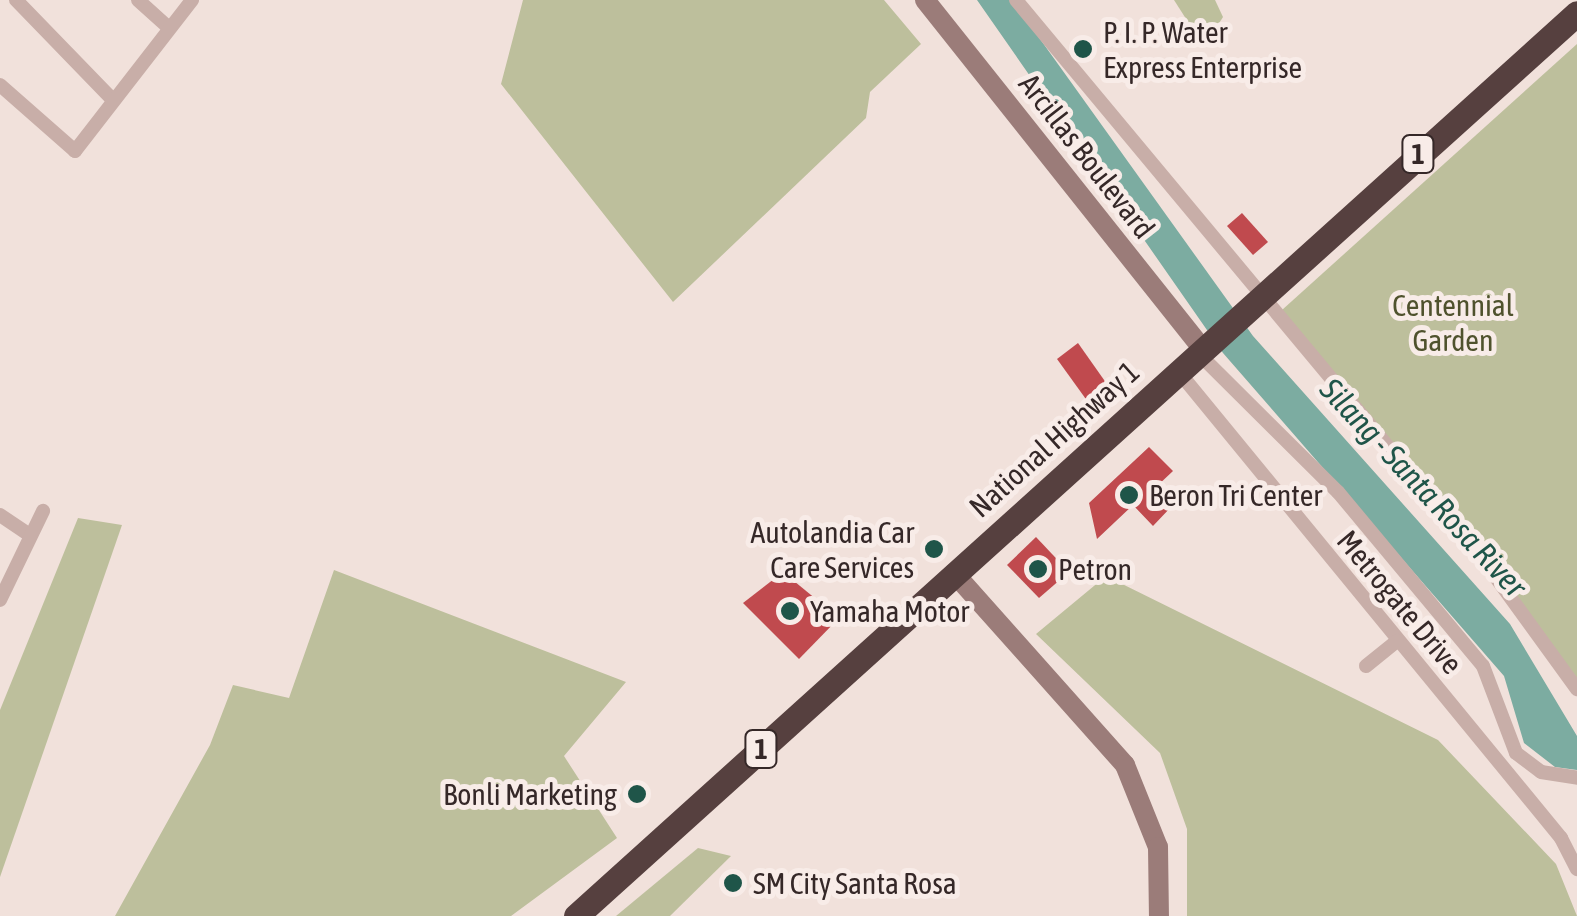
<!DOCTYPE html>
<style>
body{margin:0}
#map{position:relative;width:1577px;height:916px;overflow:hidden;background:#f1e1db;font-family:"Asap Condensed",sans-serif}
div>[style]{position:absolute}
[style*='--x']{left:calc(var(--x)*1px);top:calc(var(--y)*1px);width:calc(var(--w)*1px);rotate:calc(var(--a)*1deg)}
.green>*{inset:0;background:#bdbf9c}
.water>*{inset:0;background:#7caca1}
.building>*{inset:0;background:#c04a4e}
.street>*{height:14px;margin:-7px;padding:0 7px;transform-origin:7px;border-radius:7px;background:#c8aea8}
.secondary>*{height:20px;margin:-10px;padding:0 10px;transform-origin:10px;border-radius:10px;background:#9b7c79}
.highway>*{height:25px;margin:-12.5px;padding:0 12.5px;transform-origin:12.5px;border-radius:12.5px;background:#56403f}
.dots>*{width:28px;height:28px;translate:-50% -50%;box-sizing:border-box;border:5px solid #f8ece8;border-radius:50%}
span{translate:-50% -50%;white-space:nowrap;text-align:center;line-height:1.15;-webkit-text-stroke:10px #f8ece8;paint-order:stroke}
.shield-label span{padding:2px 8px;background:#f8ece8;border:2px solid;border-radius:8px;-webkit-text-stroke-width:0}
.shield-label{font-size:28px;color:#352828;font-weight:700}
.poi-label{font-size:30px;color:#352828}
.left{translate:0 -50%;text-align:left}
.right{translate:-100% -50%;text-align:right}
.street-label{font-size:30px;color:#352828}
.park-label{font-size:30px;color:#4f522d}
.water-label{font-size:32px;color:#1f5549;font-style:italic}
</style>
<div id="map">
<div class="green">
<div style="clip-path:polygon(523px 0,884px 0,921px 44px,870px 92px,866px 118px,673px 302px,501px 84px)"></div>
<div style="clip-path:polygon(1174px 0,1215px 0,1223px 17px,1204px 47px)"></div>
<div style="clip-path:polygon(1577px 44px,1577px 678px,1282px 310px)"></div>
<div style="clip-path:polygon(78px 518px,122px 525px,0 877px,0 710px)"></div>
<div style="clip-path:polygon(334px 570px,626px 682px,564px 756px,617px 838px,511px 916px,115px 916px,210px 745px,233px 685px,289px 698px)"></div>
<div style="clip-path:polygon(1106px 576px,1438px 740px,1556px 864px,1577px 916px,1187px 916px,1187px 829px,1160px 753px,1036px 634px)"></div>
<div style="clip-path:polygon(698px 848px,731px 856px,670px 916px,616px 916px)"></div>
</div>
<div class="water">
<div style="clip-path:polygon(977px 0,1012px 0,1253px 336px,1510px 624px,1577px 736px,1577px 770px,1555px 767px,1524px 743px,1504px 676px,1223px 353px)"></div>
</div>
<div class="building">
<div style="clip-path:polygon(1242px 213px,1268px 242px,1253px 255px,1227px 226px)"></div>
<div style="clip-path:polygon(1078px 343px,1109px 387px,1088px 402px,1057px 359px)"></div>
<div style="clip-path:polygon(1149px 447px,1173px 471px,1155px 488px,1172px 506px,1153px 526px,1133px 505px,1097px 539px,1089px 503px)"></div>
<div style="clip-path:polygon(1036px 537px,1069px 572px,1039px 598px,1007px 565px)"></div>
<div style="clip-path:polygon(783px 572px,839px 618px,799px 659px,743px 603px)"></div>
</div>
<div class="street">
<div style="--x:16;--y:0;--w:136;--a:45.9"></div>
<div style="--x:138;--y:0;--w:42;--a:42.1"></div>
<div style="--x:1016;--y:0;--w:739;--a:50.21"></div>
<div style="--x:1489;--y:568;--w:150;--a:54"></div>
<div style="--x:0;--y:85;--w:100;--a:41.3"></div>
<div style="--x:75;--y:151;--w:191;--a:-52.2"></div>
<div style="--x:1203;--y:349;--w:10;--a:84"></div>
<div style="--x:1204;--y:359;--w:189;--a:44.8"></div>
<div style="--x:1338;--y:492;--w:226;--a:50.2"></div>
<div style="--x:1483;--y:666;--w:93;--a:69.2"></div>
<div style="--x:1516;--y:753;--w:31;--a:37"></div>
<div style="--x:1541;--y:772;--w:36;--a:9"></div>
<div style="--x:1178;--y:371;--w:604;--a:50.64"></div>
<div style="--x:1561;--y:838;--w:35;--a:63"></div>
<div style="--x:0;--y:515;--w:36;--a:34"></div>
<div style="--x:0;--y:600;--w:99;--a:-64.2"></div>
<div style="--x:1366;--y:666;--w:40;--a:-39"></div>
</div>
<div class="secondary">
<div style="--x:925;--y:0;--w:446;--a:51.5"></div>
<div style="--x:954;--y:573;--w:257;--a:48.3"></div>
<div style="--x:1125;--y:765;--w:88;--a:68.1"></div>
<div style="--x:1158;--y:847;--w:69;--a:89.2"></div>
</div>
<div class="highway">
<div style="--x:576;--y:916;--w:1348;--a:-42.05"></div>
</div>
<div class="dots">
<div style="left:1083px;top:49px;background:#1f5549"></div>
<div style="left:1129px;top:495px;background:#1f5549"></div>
<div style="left:934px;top:549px;background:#1f5549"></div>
<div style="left:1038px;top:569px;background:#1f5549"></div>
<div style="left:790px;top:611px;background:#1f5549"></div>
<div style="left:637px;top:794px;background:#1f5549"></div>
<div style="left:733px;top:883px;background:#1f5549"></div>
</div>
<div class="shield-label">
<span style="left:1418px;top:154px">1</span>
<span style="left:761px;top:749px">1</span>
</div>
<div class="poi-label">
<span class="left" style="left:1103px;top:49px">P. I. P. Water<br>Express Enterprise</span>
<span class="left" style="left:1149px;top:495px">Beron Tri Center</span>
<span class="right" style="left:914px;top:549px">Autolandia Car<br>Care Services</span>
<span class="left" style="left:1058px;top:569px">Petron</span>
<span class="left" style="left:810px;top:611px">Yamaha Motor</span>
<span class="right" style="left:617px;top:794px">Bonli Marketing</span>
<span class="left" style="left:753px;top:883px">SM City Santa Rosa</span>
</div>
<div class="street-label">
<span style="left:1087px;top:156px;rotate:52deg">Arcillas Boulevard</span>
<span style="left:1054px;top:439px;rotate:-42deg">National Highway 1</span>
<span style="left:1400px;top:602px;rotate:50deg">Metrogate Drive</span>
</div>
<div class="park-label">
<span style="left:1453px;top:322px">Centennial<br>Garden</span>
</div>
<div class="water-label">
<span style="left:1423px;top:488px;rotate:47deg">Silang - Santa Rosa River</span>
</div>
</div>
